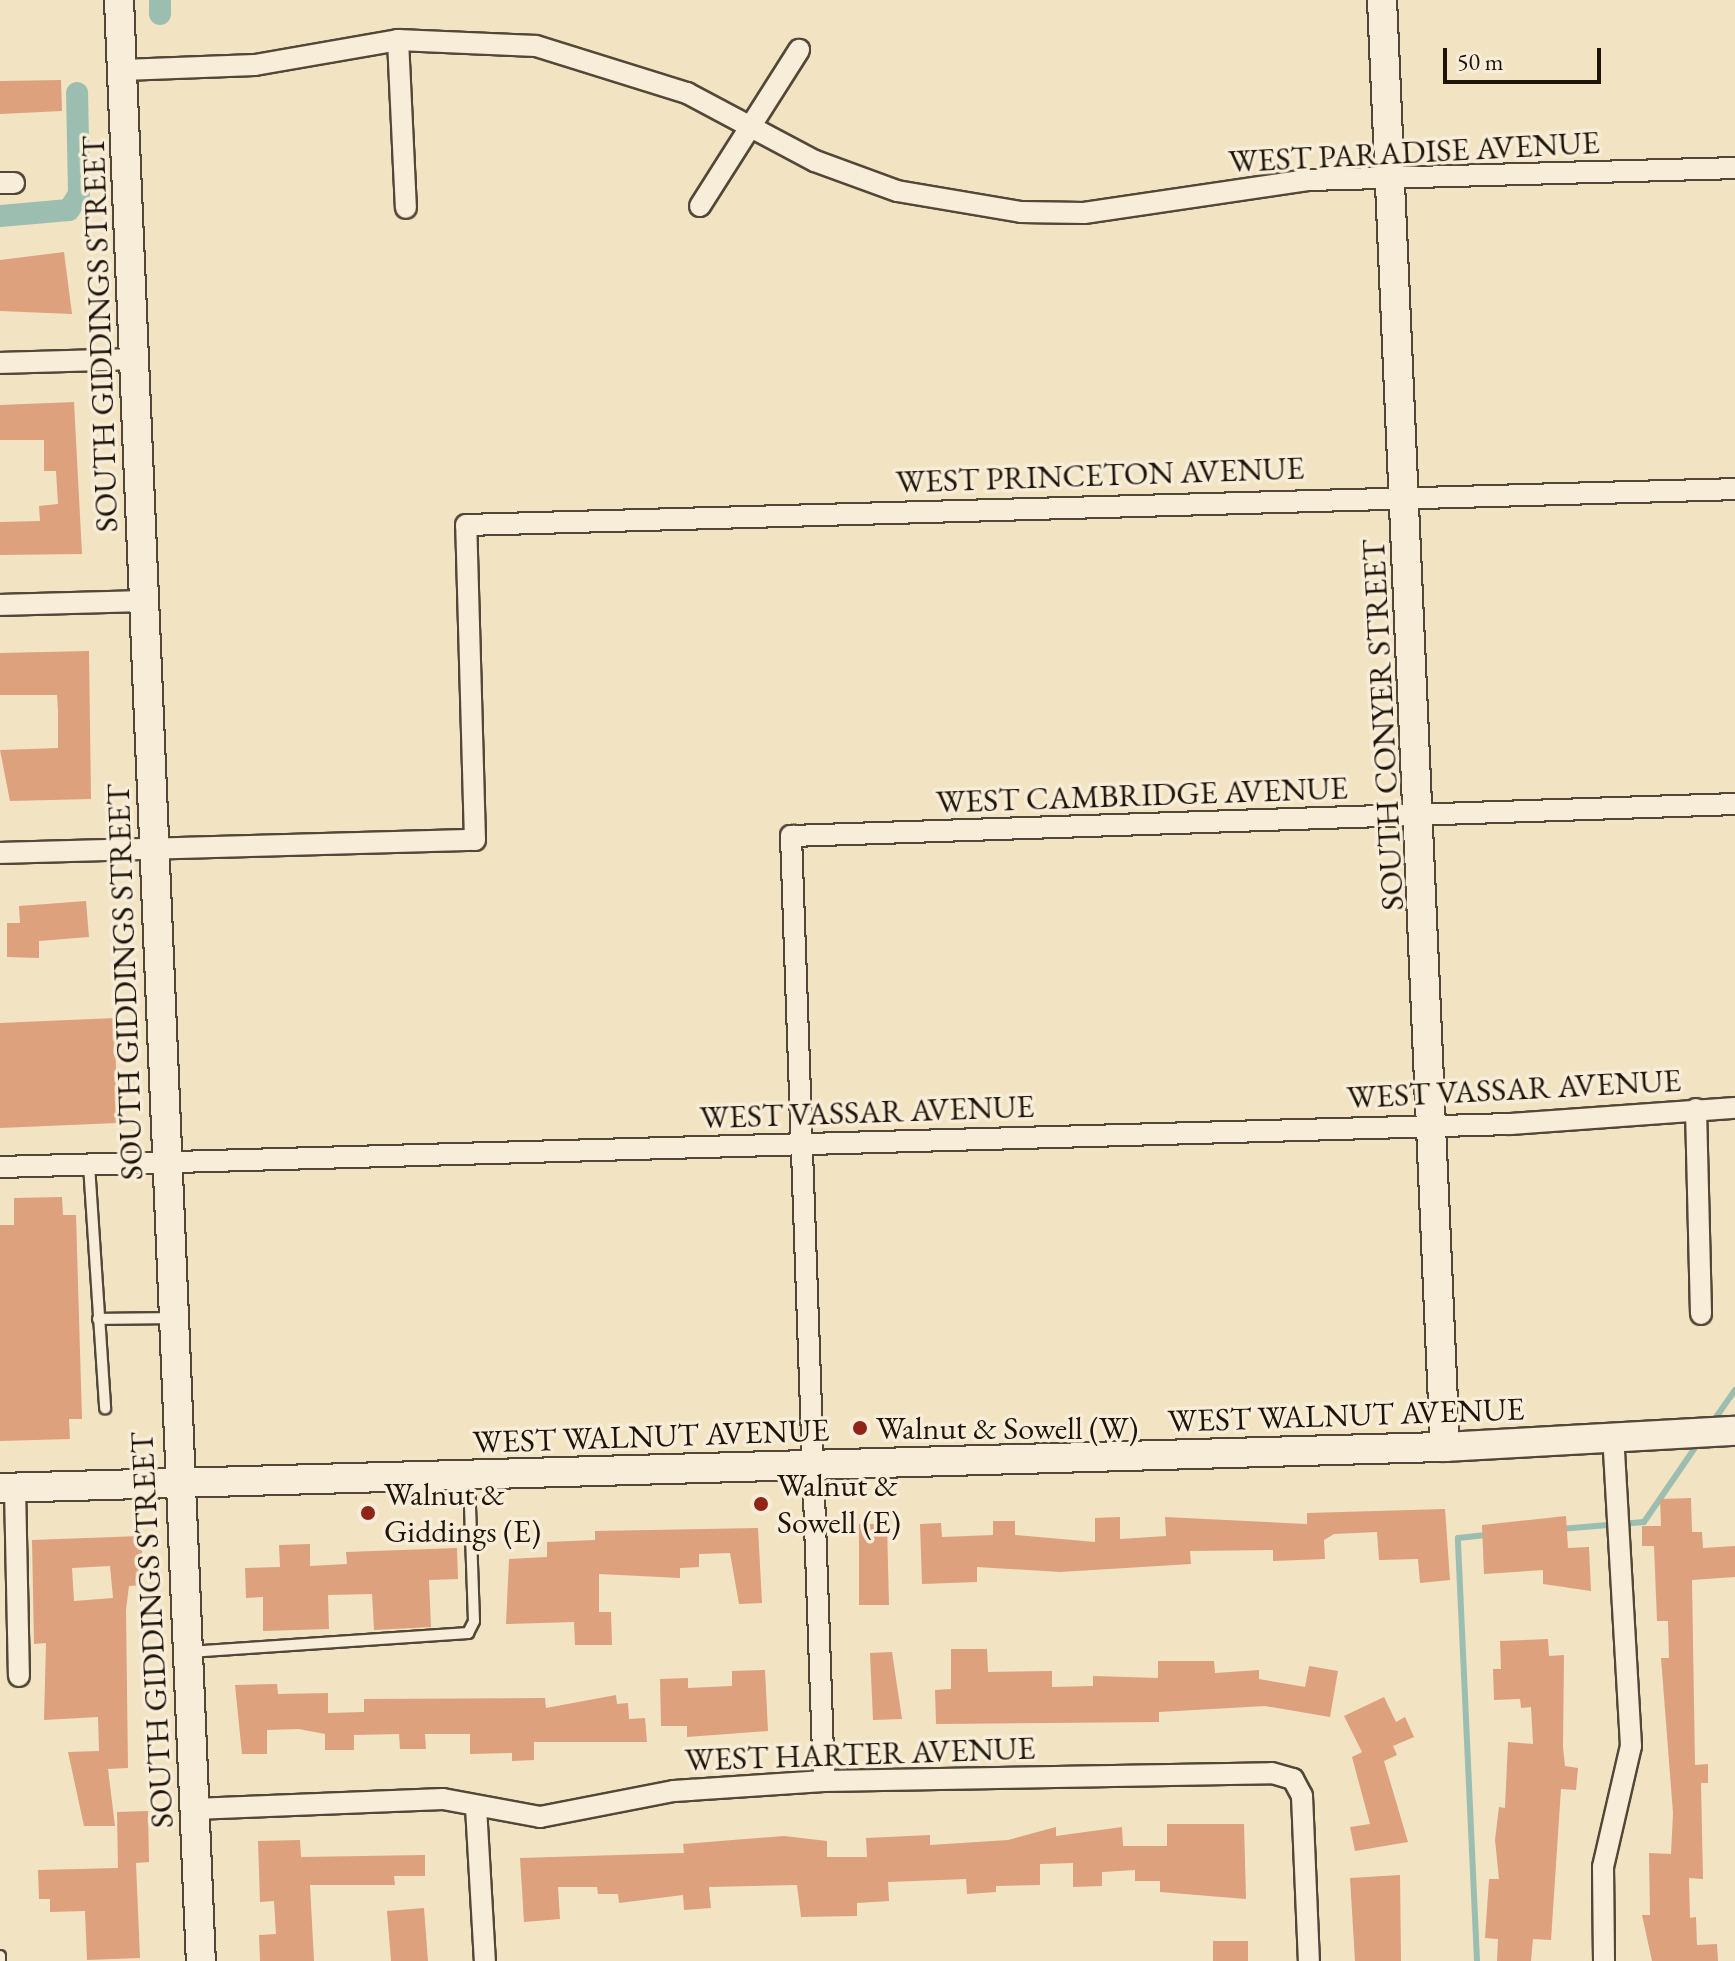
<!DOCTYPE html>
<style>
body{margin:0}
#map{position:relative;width:1735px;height:1961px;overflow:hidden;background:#f2e3c3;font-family:"EB Garamond",serif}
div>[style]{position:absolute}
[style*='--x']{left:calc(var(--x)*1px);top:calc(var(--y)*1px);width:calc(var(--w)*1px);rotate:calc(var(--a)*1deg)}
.stream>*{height:6px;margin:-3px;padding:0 3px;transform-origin:3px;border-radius:3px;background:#9bbeb1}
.canal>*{height:22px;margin:-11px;padding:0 11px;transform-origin:11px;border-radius:11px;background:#9bbeb1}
.building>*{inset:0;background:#dda17d}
.roads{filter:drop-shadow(2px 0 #534838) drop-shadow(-2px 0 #534838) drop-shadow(0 2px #534838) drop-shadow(0 -2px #534838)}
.lane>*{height:10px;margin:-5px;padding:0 5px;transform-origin:5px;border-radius:5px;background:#f7edd8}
.street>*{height:20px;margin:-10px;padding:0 10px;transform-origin:10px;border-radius:10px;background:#f7edd8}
.secondary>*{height:28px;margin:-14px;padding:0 14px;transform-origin:14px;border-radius:14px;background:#f7edd8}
.dots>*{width:22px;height:22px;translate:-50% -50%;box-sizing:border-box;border:4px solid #f7edd8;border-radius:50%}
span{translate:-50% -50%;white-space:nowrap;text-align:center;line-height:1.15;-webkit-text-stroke:7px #f7edd8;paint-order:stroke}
.street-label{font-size:32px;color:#1e1409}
.poi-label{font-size:32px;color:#1e1409}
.left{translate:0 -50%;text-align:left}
.scale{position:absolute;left:1443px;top:48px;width:158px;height:36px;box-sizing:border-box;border:4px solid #1e1409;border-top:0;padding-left:10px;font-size:24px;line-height:28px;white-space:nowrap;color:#1e1409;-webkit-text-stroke:6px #f7edd8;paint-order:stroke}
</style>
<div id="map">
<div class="stream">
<div style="--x:1712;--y:1423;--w:40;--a:-55.1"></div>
<div style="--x:1560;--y:1529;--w:84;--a:-4.8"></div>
<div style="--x:1644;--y:1522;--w:97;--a:-55.5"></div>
<div style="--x:1477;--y:1961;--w:423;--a:-92.6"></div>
<div style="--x:1458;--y:1538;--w:31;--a:-6"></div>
</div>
<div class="canal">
<div style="--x:160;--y:0;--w:14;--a:90"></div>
<div style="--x:0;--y:216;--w:69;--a:-5"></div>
<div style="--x:69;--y:210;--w:19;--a:-58"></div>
<div style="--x:79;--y:194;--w:101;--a:-91.1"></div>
</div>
<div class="building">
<div style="clip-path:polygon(61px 80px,62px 111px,0 114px,0 81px)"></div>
<div style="clip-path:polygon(64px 252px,72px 314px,0 311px,0 260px)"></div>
<div style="clip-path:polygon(74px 402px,82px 554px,0 555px,0 522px,40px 521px,39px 506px,58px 504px,56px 471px,44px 471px,44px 440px,0 440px,0 405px)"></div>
<div style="clip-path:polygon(89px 651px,91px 799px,10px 801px,0 750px,58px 748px,58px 711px,57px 695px,0 695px,0 653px)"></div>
<div style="clip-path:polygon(86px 901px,89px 937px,39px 941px,39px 958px,7px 957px,7px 923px,20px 923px,19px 906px)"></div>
<div style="clip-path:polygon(115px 1018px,117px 1123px,0 1128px,0 1023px)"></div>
<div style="clip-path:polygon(62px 1197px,63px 1215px,76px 1215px,82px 1419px,69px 1419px,70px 1439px,0 1441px,0 1225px,14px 1225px,14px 1198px)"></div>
<div style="clip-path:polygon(1691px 1498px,1692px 1532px,1702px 1532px,1703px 1548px,1735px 1546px,1735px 1577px,1692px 1580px,1695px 1765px,1708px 1764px,1708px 1783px,1701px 1783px,1703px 1879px,1689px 1878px,1690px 1918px,1696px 1917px,1697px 1945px,1717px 1944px,1718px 1961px,1652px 1961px,1642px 1915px,1650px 1915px,1649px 1853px,1671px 1854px,1673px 1813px,1661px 1658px,1669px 1658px,1668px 1621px,1657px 1621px,1654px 1546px,1642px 1546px,1642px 1526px,1661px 1526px,1660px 1499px)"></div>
<div style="clip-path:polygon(1445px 1509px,1450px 1580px,1420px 1583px,1418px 1559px,1379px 1560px,1377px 1532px,1334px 1534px,1324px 1540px,1325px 1559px,1273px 1561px,1273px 1550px,1190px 1551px,1191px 1564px,1060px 1572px,977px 1567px,977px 1582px,922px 1584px,920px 1524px,941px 1523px,942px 1537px,993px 1535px,993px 1521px,1015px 1521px,1015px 1535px,1095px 1542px,1095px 1518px,1120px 1517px,1120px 1539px,1166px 1536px,1165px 1517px,1307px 1524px,1307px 1513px)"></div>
<div style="clip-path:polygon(1566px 1516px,1568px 1548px,1589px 1547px,1591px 1591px,1543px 1584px,1543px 1570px,1484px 1574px,1482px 1525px)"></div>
<div style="clip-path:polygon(859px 1524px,887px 1524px,889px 1605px,859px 1605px)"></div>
<div style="clip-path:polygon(758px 1528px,762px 1603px,739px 1604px,730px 1553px,699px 1554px,699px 1567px,680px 1568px,680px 1578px,599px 1574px,599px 1612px,611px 1612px,612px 1645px,575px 1645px,574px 1622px,506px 1624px,509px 1559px,547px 1557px,547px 1542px,595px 1540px,595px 1531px)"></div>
<div style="clip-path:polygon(evenodd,141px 1536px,144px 1585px,129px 1586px,126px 1610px,128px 1768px,108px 1769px,115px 1826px,84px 1826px,68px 1752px,99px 1751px,98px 1717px,44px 1720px,46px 1643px,34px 1644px,32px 1540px,141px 1536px,110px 1566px,113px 1598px,74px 1601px,72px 1568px,110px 1566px)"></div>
<div style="clip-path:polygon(310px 1544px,310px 1566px,347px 1564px,346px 1552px,457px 1548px,458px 1579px,429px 1580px,431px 1627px,374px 1630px,372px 1594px,328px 1595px,329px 1629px,263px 1631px,263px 1597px,246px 1598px,245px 1568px,280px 1567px,279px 1545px)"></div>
<div style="clip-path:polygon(1548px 1639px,1549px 1656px,1564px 1655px,1563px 1747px,1565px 1766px,1578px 1768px,1576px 1790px,1561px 1789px,1551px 1940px,1533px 1939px,1531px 1961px,1497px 1961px,1498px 1939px,1485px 1938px,1489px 1879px,1499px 1879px,1495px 1840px,1499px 1807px,1505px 1808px,1508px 1742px,1533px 1744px,1531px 1707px,1521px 1708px,1520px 1699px,1494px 1700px,1493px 1669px,1501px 1669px,1500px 1641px)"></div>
<div style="clip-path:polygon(951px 1649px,987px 1649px,988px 1672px,1052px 1671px,1052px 1687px,1093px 1686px,1093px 1676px,1158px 1678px,1158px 1661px,1214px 1661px,1215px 1673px,1259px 1670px,1259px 1679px,1305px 1687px,1309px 1666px,1338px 1671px,1330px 1717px,1265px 1706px,1159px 1712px,1159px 1722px,936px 1724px,935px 1690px,951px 1689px)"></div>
<div style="clip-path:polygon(892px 1652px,902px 1719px,873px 1720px,870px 1653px)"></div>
<div style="clip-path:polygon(765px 1670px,768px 1731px,687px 1737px,687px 1726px,661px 1726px,660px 1679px,688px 1678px,688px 1688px,732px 1686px,732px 1671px)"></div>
<div style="clip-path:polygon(277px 1684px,278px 1694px,328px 1693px,328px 1713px,364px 1712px,364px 1699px,545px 1698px,546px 1708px,616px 1695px,617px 1704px,628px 1703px,629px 1719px,645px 1718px,647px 1742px,534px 1742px,534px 1760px,512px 1761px,512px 1753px,470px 1754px,470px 1734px,425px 1734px,426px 1749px,400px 1749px,399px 1734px,354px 1735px,354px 1750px,325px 1750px,325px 1734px,299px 1729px,267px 1730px,267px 1754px,242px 1754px,235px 1685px)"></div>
<div style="clip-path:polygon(1384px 1697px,1396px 1722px,1405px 1717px,1414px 1737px,1393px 1746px,1397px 1755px,1384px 1761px,1408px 1842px,1355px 1851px,1350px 1827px,1370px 1824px,1352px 1757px,1362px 1752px,1344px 1716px)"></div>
<div style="clip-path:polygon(148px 1811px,149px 1862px,136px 1863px,140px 1958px,87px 1960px,85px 1911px,50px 1912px,50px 1899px,39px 1899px,38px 1870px,118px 1868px,117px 1812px)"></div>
<div style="clip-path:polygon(1167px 1824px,1244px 1824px,1246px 1899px,1160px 1892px,1160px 1881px,1135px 1881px,1135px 1870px,1102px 1872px,1102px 1886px,1073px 1887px,1073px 1863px,1040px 1864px,1040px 1885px,996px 1886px,996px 1892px,967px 1894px,966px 1879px,888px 1882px,889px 1901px,857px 1903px,857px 1916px,801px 1917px,797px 1885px,709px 1887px,711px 1908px,684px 1910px,683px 1895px,619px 1903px,618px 1894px,598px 1894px,597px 1887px,558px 1887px,560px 1919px,524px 1922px,520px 1858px,684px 1853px,683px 1844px,784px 1836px,827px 1841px,827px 1857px,867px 1857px,866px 1838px,930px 1835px,930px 1845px,1008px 1840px,1056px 1827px,1056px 1836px,1122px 1827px,1123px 1846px,1167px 1846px)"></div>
<div style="clip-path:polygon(300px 1840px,301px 1857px,425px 1855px,425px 1876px,394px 1876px,395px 1885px,310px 1885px,314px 1961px,260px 1961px,259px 1935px,276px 1934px,274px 1901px,260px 1902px,258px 1841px)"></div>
<div style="clip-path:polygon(1400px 1875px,1401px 1961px,1355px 1961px,1350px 1878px)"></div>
<div style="clip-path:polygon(424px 1908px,428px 1961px,391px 1961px,387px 1911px)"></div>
<div style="clip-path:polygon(1213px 1941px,1248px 1941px,1248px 1961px,1213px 1961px)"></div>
</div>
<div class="roads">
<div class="lane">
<div style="--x:89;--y:1165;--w:244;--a:86.2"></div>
<div style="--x:98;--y:1319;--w:74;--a:-0.8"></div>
<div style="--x:189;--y:1652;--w:280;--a:-3.9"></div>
<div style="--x:468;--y:1633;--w:13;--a:-63"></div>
<div style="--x:474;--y:1621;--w:144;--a:-92"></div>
<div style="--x:0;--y:1956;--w:5;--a:90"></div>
</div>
<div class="street">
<div style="--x:398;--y:40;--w:168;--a:87.3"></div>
<div style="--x:123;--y:70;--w:132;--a:-2.2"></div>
<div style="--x:255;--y:65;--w:145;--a:-9.9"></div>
<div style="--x:398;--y:40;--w:138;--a:2.5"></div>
<div style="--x:536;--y:46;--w:158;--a:17.3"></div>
<div style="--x:687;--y:93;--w:145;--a:28"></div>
<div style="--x:815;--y:161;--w:87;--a:20.1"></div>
<div style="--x:897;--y:191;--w:126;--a:9.6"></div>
<div style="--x:1021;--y:212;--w:63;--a:0.9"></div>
<div style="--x:1084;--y:213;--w:226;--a:-8.4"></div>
<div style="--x:1308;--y:180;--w:427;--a:-1.6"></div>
<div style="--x:0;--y:183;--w:14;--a:0"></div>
<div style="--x:700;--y:206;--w:185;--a:-57.6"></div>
<div style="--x:0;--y:363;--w:136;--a:-1.7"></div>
<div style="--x:0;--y:605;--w:144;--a:-1.6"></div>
<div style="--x:0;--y:853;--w:475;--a:-1.6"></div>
<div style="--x:475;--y:840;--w:315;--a:-91.6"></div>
<div style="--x:466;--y:525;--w:1270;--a:-1.62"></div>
<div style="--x:1696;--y:1109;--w:205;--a:88.6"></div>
<div style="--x:0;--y:1167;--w:1511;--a:-1.63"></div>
<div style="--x:1510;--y:1124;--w:226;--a:-4.1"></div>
<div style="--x:15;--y:1488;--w:188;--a:88.8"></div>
<div style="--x:824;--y:1781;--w:946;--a:-92"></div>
<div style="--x:791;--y:836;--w:945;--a:-1.94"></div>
<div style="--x:476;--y:1807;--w:154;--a:86.7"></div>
<div style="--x:194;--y:1809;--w:249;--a:-2.3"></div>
<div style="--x:443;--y:1799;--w:99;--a:10.5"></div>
<div style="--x:540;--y:1817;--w:136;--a:-11"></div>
<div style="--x:674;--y:1791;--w:150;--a:-3.8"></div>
<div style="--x:824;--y:1781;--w:448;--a:-1"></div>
<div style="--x:1272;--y:1773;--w:22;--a:16"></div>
<div style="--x:1293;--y:1779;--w:19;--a:62"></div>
<div style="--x:1302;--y:1796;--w:165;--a:87.6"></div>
<div style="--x:1604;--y:1961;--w:94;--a:-90.6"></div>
<div style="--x:1603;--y:1867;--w:124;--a:-77"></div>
<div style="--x:1631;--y:1746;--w:310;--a:-93.3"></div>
</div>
<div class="secondary">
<div style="--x:119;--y:0;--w:1963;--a:87.61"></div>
<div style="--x:1382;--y:0;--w:1448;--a:87.51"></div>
<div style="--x:0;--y:1488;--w:1446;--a:-1.63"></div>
<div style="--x:1445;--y:1447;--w:290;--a:-3.2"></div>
</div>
</div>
<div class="dots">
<div style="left:860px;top:1428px;background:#8f2418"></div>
<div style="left:761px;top:1504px;background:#8f2418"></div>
<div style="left:368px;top:1513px;background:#8f2418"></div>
</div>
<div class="street-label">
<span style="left:1414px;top:152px;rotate:-3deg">WEST PARADISE AVENUE</span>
<span style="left:100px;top:334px;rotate:-92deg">SOUTH GIDDINGS STREET</span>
<span style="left:1100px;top:475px;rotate:-2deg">WEST PRINCETON AVENUE</span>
<span style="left:1383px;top:725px;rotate:-93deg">SOUTH CONYER STREET</span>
<span style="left:1142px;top:795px;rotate:-2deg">WEST CAMBRIDGE AVENUE</span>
<span style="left:125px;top:982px;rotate:-92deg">SOUTH GIDDINGS STREET</span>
<span style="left:1514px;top:1089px;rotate:-3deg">WEST VASSAR AVENUE</span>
<span style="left:867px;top:1112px;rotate:-2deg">WEST VASSAR AVENUE</span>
<span style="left:1346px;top:1415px;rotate:-2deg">WEST WALNUT AVENUE</span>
<span style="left:651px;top:1436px;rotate:-2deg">WEST WALNUT AVENUE</span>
<span style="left:152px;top:1630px;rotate:-93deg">SOUTH GIDDINGS STREET</span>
<span style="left:860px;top:1754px;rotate:-2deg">WEST HARTER AVENUE</span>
</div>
<div class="poi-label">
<span class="left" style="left:876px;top:1428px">Walnut &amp; Sowell (W)</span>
<span class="left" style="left:777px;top:1504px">Walnut &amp;<br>Sowell (E)</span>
<span class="left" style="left:384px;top:1513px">Walnut &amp;<br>Giddings (E)</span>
</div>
<div class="scale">50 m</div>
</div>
